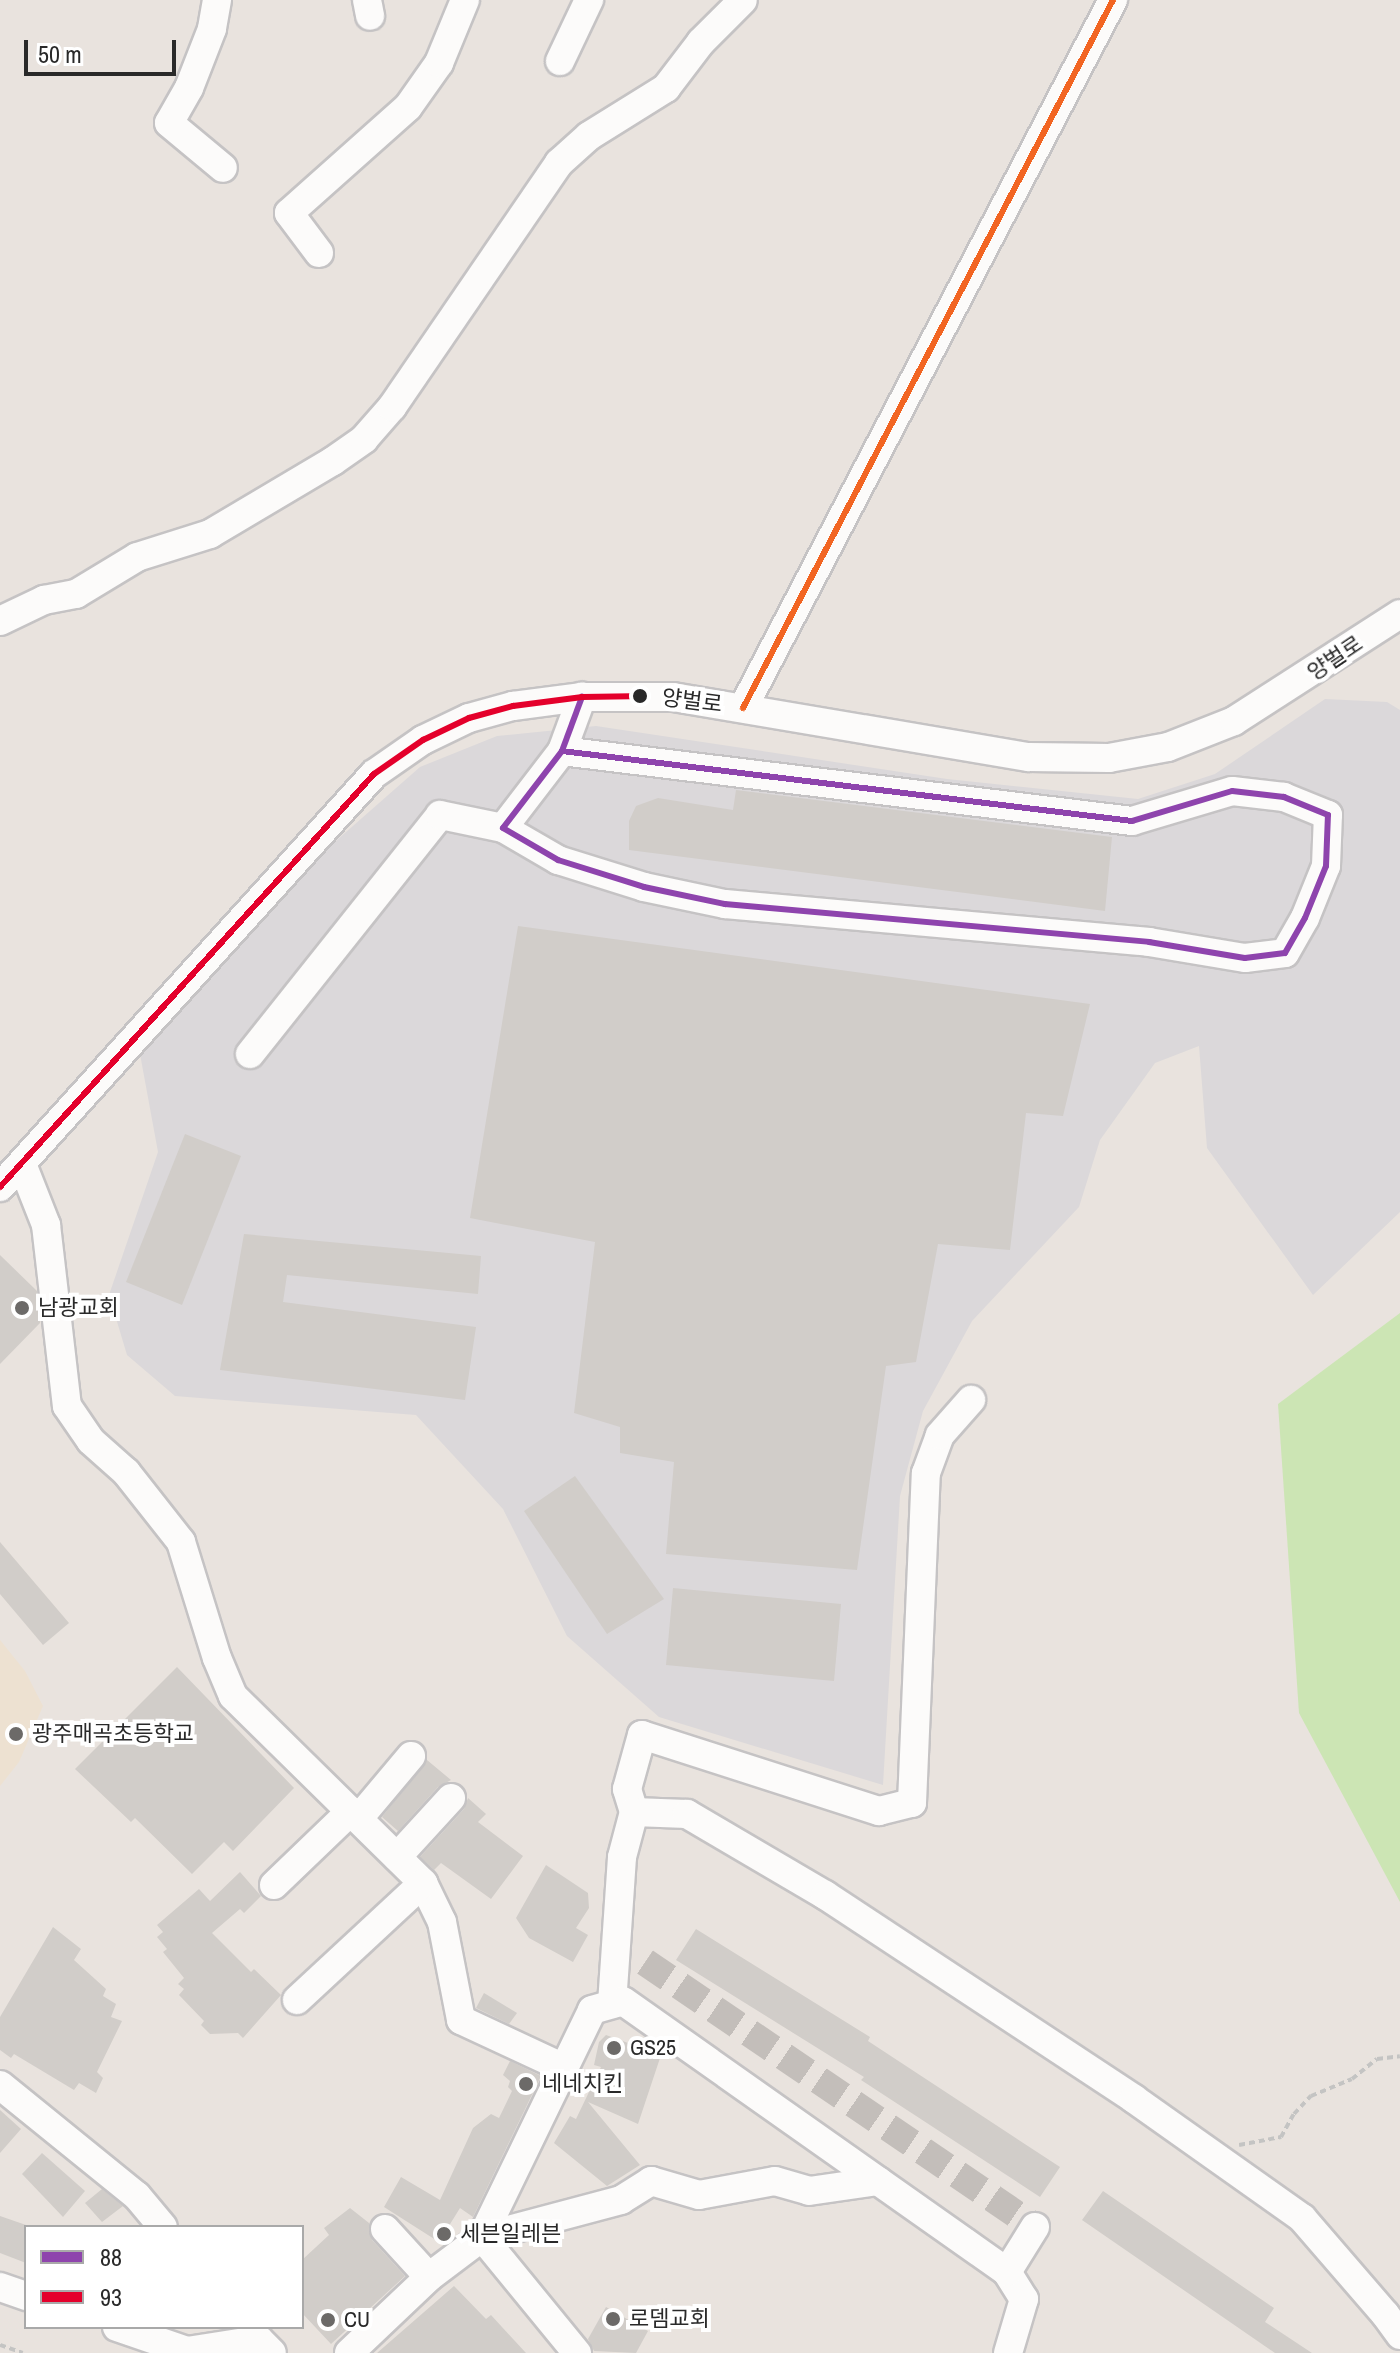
<!DOCTYPE html>
<meta charset="utf-8">
<style>
body{margin:0}
#map{position:relative;width:1400px;height:2353px;overflow:hidden;background:#e9e3de;font-family:"Archivo Narrow","Noto Sans KR",sans-serif}
div>[style]{position:absolute}
[style*='--x']{left:calc(var(--x)*1px);top:calc(var(--y)*1px);width:calc(var(--w)*1px);rotate:calc(var(--a)*1deg)}
.industrial>*{inset:0;background:#dbd8da}
.education>*{inset:0;background:#ede1d1}
.green>*{inset:0;background:#cce5b4}
.building>*{inset:0;background:#d1cdc9}
.minor-tunnel>*{height:28px;margin-top:-14px;transform-origin:0;background:repeating-linear-gradient(90deg,#c3beba 0 28px,transparent 0 42px)}
.path>*{height:4px;margin-top:-2px;transform-origin:0;background:repeating-linear-gradient(90deg,#c4c4c3 0 6px,transparent 0 10px)}
.roads{filter:drop-shadow(2px 0 #c5c3c4) drop-shadow(-2px 0 #c5c3c4) drop-shadow(0 2px #c5c3c4) drop-shadow(0 -2px #c5c3c4)}
.minor>*{height:28px;margin:-14px;padding:0 14px;transform-origin:14px;border-radius:14px;background:#fcfbfa}
.bus-1>*{height:6px;margin:-3px;padding:0 3px;transform-origin:3px;border-radius:3px;background:#8e44ad}
.bus-2>*{height:6px;margin:-3px;padding:0 3px;transform-origin:3px;border-radius:3px;background:#e4002b}
.bus-3>*{height:6px;margin:-3px;padding:0 3px;transform-origin:3px;border-radius:3px;background:#f26522}
.dots>*{width:22px;height:22px;translate:-50% -50%;box-sizing:border-box;border:4px solid #fff;border-radius:50%}
span{translate:-50% -50%;white-space:nowrap;text-align:center;line-height:1.15;-webkit-text-stroke:8px #fff;paint-order:stroke}
.street-label{font-size:22px;color:#292929}
.poi-label{font-size:22px;color:#292929}
.left{translate:0 -50%;text-align:left}
.legend{position:absolute;left:24px;top:2225px;width:280px;height:104px;box-sizing:border-box;background:#fff;border:2px solid #a9a9a9;margin:0;padding:10px 14px;list-style:none;font-size:24px;color:#292929}
.legend li{display:flex;align-items:center;gap:16px;height:40px}
.legend b{width:40px;border:2px solid #a9a9a9}
.scale{position:absolute;left:24px;top:40px;width:152px;height:36px;box-sizing:border-box;border:4px solid #292929;border-top:0;padding-left:10px;font-size:24px;line-height:28px;white-space:nowrap;color:#292929;-webkit-text-stroke:6px #fff;paint-order:stroke}
</style>
<div id="map">
<div class="industrial">
<div style="clip-path:polygon(1325px 699px,1387px 702px,1400px 710px,1400px 1212px,1313px 1295px,1207px 1148px,1199px 1046px,1155px 1063px,1100px 1140px,1079px 1207px,972px 1321px,923px 1411px,900px 1496px,883px 1785px,659px 1717px,567px 1636px,503px 1509px,416px 1415px,175px 1396px,127px 1355px,109px 1295px,158px 1152px,140px 1054px,329px 847px,420px 767px,497px 736px,596px 726px,947px 779px,1138px 799px,1215px 774px)"></div>
</div>
<div class="education">
<div style="clip-path:polygon(0 1640px,25px 1671px,43px 1706px,19px 1762px,0 1786px)"></div>
</div>
<div class="green">
<div style="clip-path:polygon(1400px 1313px,1400px 1902px,1299px 1713px,1278px 1404px)"></div>
</div>
<div class="building">
<div style="clip-path:polygon(736px 790px,1112px 837px,1105px 911px,629px 850px,629px 821px,636px 806px,658px 798px,733px 810px)"></div>
<div style="clip-path:polygon(518px 926px,1090px 1004px,1063px 1116px,1026px 1113px,1010px 1250px,938px 1244px,916px 1362px,886px 1366px,857px 1570px,666px 1554px,674px 1462px,620px 1453px,620px 1427px,574px 1413px,595px 1242px,470px 1218px)"></div>
<div style="clip-path:polygon(185px 1134px,241px 1156px,182px 1305px,126px 1282px)"></div>
<div style="clip-path:polygon(244px 1234px,481px 1256px,478px 1294px,287px 1275px,283px 1302px,476px 1327px,465px 1400px,220px 1370px)"></div>
<div style="clip-path:polygon(0 1255px,37px 1291px,40px 1323px,0 1364px)"></div>
<div style="clip-path:polygon(575px 1476px,664px 1599px,607px 1634px,524px 1511px)"></div>
<div style="clip-path:polygon(0 1542px,69px 1623px,43px 1645px,0 1594px)"></div>
<div style="clip-path:polygon(673px 1588px,841px 1604px,834px 1681px,666px 1665px)"></div>
<div style="clip-path:polygon(177px 1667px,294px 1788px,233px 1851px,224px 1842px,192px 1874px,135px 1818px,131px 1822px,75px 1769px)"></div>
<div style="clip-path:polygon(427px 1760px,451px 1780px,438px 1787px,398px 1831px,382px 1817px)"></div>
<div style="clip-path:polygon(468px 1798px,486px 1814px,478px 1822px,523px 1856px,491px 1899px,441px 1863px,434px 1870px,420px 1857px,464px 1809px)"></div>
<div style="clip-path:polygon(546px 1865px,588px 1893px,589px 1908px,576px 1928px,588px 1935px,573px 1962px,529px 1938px,516px 1918px)"></div>
<div style="clip-path:polygon(240px 1872px,261px 1896px,244px 1913px,240px 1909px,212px 1933px,251px 1972px,254px 1969px,281px 1995px,243px 2038px,238px 2033px,210px 2034px,201px 2025px,204px 2021px,179px 1995px,184px 1989px,178px 1984px,184px 1978px,163px 1952px,167px 1949px,157px 1937px,163px 1932px,157px 1925px,199px 1889px,210px 1901px)"></div>
<div style="clip-path:polygon(53px 1927px,81px 1949px,74px 1960px,106px 1989px,103px 1996px,116px 2004px,111px 2017px,122px 2021px,97px 2072px,103px 2078px,96px 2093px,79px 2083px,74px 2090px,14px 2054px,11px 2058px,0 2050px,0 2017px)"></div>
<div style="clip-path:polygon(696px 1929px,870px 2037px,868px 2041px,1060px 2167px,1040px 2197px,861px 2080px,864px 2077px,676px 1960px)"></div>
<div style="clip-path:polygon(484px 1993px,517px 2013px,509px 2024px,476px 2008px)"></div>
<div style="clip-path:polygon(606px 2035px,661px 2055px,638px 2124px,588px 2102px,640px 2165px,607px 2186px,554px 2143px,570px 2116px,576px 2119px,601px 2067px,594px 2065px,599px 2042px)"></div>
<div style="clip-path:polygon(510px 2061px,541px 2076px,473px 2217px,460px 2208px,439px 2242px,384px 2207px,401px 2177px,440px 2200px,473px 2128px,491px 2114px,499px 2118px,512px 2091px,508px 2087px,510px 2081px,503px 2075px)"></div>
<div style="clip-path:polygon(0 2110px,21px 2129px,0 2153px)"></div>
<div style="clip-path:polygon(42px 2153px,85px 2191px,63px 2217px,22px 2174px)"></div>
<div style="clip-path:polygon(102px 2189px,123px 2206px,102px 2222px,85px 2203px)"></div>
<div style="clip-path:polygon(1103px 2191px,1274px 2308px,1265px 2322px,1312px 2353px,1275px 2353px,1082px 2220px)"></div>
<div style="clip-path:polygon(350px 2208px,369px 2223px,372px 2240px,405px 2276px,331px 2344px,302px 2313px,302px 2260px,329px 2235px,324px 2228px)"></div>
<div style="clip-path:polygon(0 2216px,26px 2225px,26px 2263px,0 2253px)"></div>
<div style="clip-path:polygon(454px 2286px,486px 2319px,491px 2315px,526px 2353px,377px 2353px)"></div>
<div style="clip-path:polygon(606px 2307px,648px 2331px,636px 2353px,594px 2351px,588px 2339px)"></div>
</div>
<div class="minor-tunnel">
<div style="--x:645;--y:1962;--w:472;--a:34.2"></div>
</div>
<div class="path">
<div style="--x:1239;--y:2145;--w:43;--a:-10.8"></div>
<div style="--x:1281;--y:2137;--w:26;--a:-61"></div>
<div style="--x:1294;--y:2114;--w:25;--a:-47"></div>
<div style="--x:1311;--y:2096;--w:44;--a:-22.5"></div>
<div style="--x:1352;--y:2079;--w:32;--a:-39"></div>
<div style="--x:1377;--y:2059;--w:23;--a:-7"></div>
<div style="--x:0;--y:2345;--w:24;--a:19"></div>
</div>
<div class="roads">
<div class="minor">
<div style="--x:217;--y:0;--w:29;--a:100"></div>
<div style="--x:212;--y:29;--w:63;--a:111.3"></div>
<div style="--x:189;--y:88;--w:40;--a:119.7"></div>
<div style="--x:169;--y:123;--w:70;--a:39.8"></div>
<div style="--x:367;--y:0;--w:16;--a:79"></div>
<div style="--x:560;--y:61;--w:68;--a:-64.6"></div>
<div style="--x:319;--y:253;--w:50;--a:-126.9"></div>
<div style="--x:289;--y:213;--w:159;--a:-41.7"></div>
<div style="--x:408;--y:107;--w:54;--a:-54.8"></div>
<div style="--x:439;--y:63;--w:68;--a:-67.6"></div>
<div style="--x:0;--y:621;--w:49;--a:-25.5"></div>
<div style="--x:44;--y:600;--w:33;--a:-11"></div>
<div style="--x:76;--y:594;--w:71;--a:-31.2"></div>
<div style="--x:137;--y:557;--w:77;--a:-17.5"></div>
<div style="--x:210;--y:534;--w:143;--a:-30.7"></div>
<div style="--x:333;--y:461;--w:38;--a:-35"></div>
<div style="--x:364;--y:439;--w:43;--a:-48.8"></div>
<div style="--x:392;--y:407;--w:296;--a:-55.6"></div>
<div style="--x:559;--y:163;--w:40;--a:-42"></div>
<div style="--x:589;--y:136;--w:91;--a:-31.9"></div>
<div style="--x:666;--y:88;--w:58;--a:-52.7"></div>
<div style="--x:701;--y:42;--w:59;--a:-45"></div>
<div style="--x:743;--y:708;--w:799;--a:-62.41"></div>
<div style="--x:562;--y:751;--w:97;--a:127.5"></div>
<div style="--x:503;--y:828;--w:64;--a:30.2"></div>
<div style="--x:558;--y:860;--w:90;--a:17.4"></div>
<div style="--x:644;--y:887;--w:83;--a:11.9"></div>
<div style="--x:725;--y:904;--w:426;--a:5.1"></div>
<div style="--x:1149;--y:942;--w:97;--a:9.5"></div>
<div style="--x:1245;--y:958;--w:40;--a:-7.1"></div>
<div style="--x:1285;--y:953;--w:40;--a:-60.3"></div>
<div style="--x:1305;--y:918;--w:56;--a:-68"></div>
<div style="--x:1326;--y:866;--w:51;--a:-87.8"></div>
<div style="--x:1328;--y:815;--w:48;--a:-157.8"></div>
<div style="--x:1284;--y:797;--w:52;--a:-173.4"></div>
<div style="--x:1232;--y:791;--w:104;--a:163.3"></div>
<div style="--x:1132;--y:821;--w:574;--a:-173"></div>
<div style="--x:562;--y:751;--w:58;--a:-69.7"></div>
<div style="--x:250;--y:1054;--w:305;--a:-51.5"></div>
<div style="--x:440;--y:815;--w:64;--a:11.7"></div>
<div style="--x:22;--y:1164;--w:66;--a:68.5"></div>
<div style="--x:46;--y:1225;--w:182;--a:83.4"></div>
<div style="--x:67;--y:1406;--w:42;--a:55.6"></div>
<div style="--x:91;--y:1441;--w:47;--a:41.5"></div>
<div style="--x:126;--y:1472;--w:89;--a:51.8"></div>
<div style="--x:181;--y:1542;--w:121;--a:72.8"></div>
<div style="--x:217;--y:1658;--w:41;--a:67.2"></div>
<div style="--x:233;--y:1696;--w:267;--a:44.5"></div>
<div style="--x:423;--y:1883;--w:43;--a:64"></div>
<div style="--x:442;--y:1922;--w:100;--a:79"></div>
<div style="--x:461;--y:2020;--w:114;--a:25"></div>
<div style="--x:0;--y:1187;--w:557;--a:-47.84"></div>
<div style="--x:374;--y:774;--w:60;--a:-34.8"></div>
<div style="--x:423;--y:740;--w:51;--a:-25.6"></div>
<div style="--x:469;--y:718;--w:46;--a:-15.3"></div>
<div style="--x:513;--y:706;--w:70;--a:-7.4"></div>
<div style="--x:582;--y:697;--w:91;--a:0"></div>
<div style="--x:673;--y:697;--w:361;--a:9.6"></div>
<div style="--x:1029;--y:757;--w:80;--a:0.7"></div>
<div style="--x:1109;--y:758;--w:60;--a:-10.6"></div>
<div style="--x:1168;--y:747;--w:71;--a:-21.5"></div>
<div style="--x:1234;--y:721;--w:197;--a:-32.8"></div>
<div style="--x:634;--y:1812;--w:24;--a:-107"></div>
<div style="--x:627;--y:1789;--w:56;--a:-74.5"></div>
<div style="--x:642;--y:1735;--w:249;--a:17.8"></div>
<div style="--x:879;--y:1811;--w:34;--a:-14"></div>
<div style="--x:912;--y:1803;--w:330;--a:-87.6"></div>
<div style="--x:926;--y:1473;--w:40;--a:-69.8"></div>
<div style="--x:940;--y:1435;--w:47;--a:-48.5"></div>
<div style="--x:359;--y:1818;--w:81;--a:-50"></div>
<div style="--x:397;--y:1857;--w:80;--a:-47.5"></div>
<div style="--x:274;--y:1885;--w:107;--a:-43.9"></div>
<div style="--x:297;--y:2000;--w:172;--a:-42.9"></div>
<div style="--x:612;--y:2004;--w:147;--a:-86.1"></div>
<div style="--x:622;--y:1857;--w:47;--a:-75.1"></div>
<div style="--x:634;--y:1812;--w:53;--a:2.2"></div>
<div style="--x:687;--y:1814;--w:160;--a:30.4"></div>
<div style="--x:825;--y:1895;--w:370;--a:33.4"></div>
<div style="--x:1134;--y:2099;--w:206;--a:35.3"></div>
<div style="--x:1302;--y:2218;--w:127;--a:49.2"></div>
<div style="--x:1385;--y:2314;--w:26;--a:54"></div>
<div style="--x:0;--y:2085;--w:176;--a:39"></div>
<div style="--x:137;--y:2196;--w:40;--a:50"></div>
<div style="--x:385;--y:2229;--w:65;--a:47.5"></div>
<div style="--x:1007;--y:2272;--w:32;--a:58"></div>
<div style="--x:1024;--y:2299;--w:56;--a:106.5"></div>
<div style="--x:0;--y:2287;--w:28;--a:19"></div>
<div style="--x:117;--y:2327;--w:74;--a:18.9"></div>
<div style="--x:187;--y:2351;--w:73;--a:-8.7"></div>
<div style="--x:259;--y:2340;--w:18;--a:45"></div>
<div style="--x:349;--y:2353;--w:110;--a:-43.5"></div>
<div style="--x:429;--y:2277;--w:66;--a:-37"></div>
<div style="--x:482;--y:2237;--w:252;--a:-64.1"></div>
<div style="--x:592;--y:2010;--w:32;--a:-16"></div>
<div style="--x:623;--y:2001;--w:470;--a:35.2"></div>
<div style="--x:1007;--y:2272;--w:53;--a:-58.1"></div>
<div style="--x:577;--y:2353;--w:150;--a:-129.3"></div>
<div style="--x:482;--y:2237;--w:144;--a:-14.9"></div>
<div style="--x:621;--y:2200;--w:36;--a:-32"></div>
<div style="--x:651;--y:2181;--w:50;--a:16.3"></div>
<div style="--x:699;--y:2195;--w:77;--a:-10.4"></div>
<div style="--x:775;--y:2181;--w:35;--a:16"></div>
<div style="--x:809;--y:2191;--w:70;--a:-8.2"></div>
</div>
</div>
<div class="bus-1">
<div style="--x:562;--y:751;--w:97;--a:127.5"></div>
<div style="--x:503;--y:828;--w:64;--a:30.2"></div>
<div style="--x:558;--y:860;--w:90;--a:17.4"></div>
<div style="--x:644;--y:887;--w:83;--a:11.9"></div>
<div style="--x:725;--y:904;--w:426;--a:5.1"></div>
<div style="--x:1149;--y:942;--w:97;--a:9.5"></div>
<div style="--x:1245;--y:958;--w:40;--a:-7.1"></div>
<div style="--x:1285;--y:953;--w:40;--a:-60.3"></div>
<div style="--x:1305;--y:918;--w:56;--a:-68"></div>
<div style="--x:1326;--y:866;--w:51;--a:-87.8"></div>
<div style="--x:1328;--y:815;--w:48;--a:-157.8"></div>
<div style="--x:1284;--y:797;--w:52;--a:-173.4"></div>
<div style="--x:1232;--y:791;--w:104;--a:163.3"></div>
<div style="--x:1132;--y:821;--w:574;--a:-173"></div>
<div style="--x:562;--y:751;--w:58;--a:-69.7"></div>
</div>
<div class="bus-2">
<div style="--x:0;--y:1187;--w:557;--a:-47.84"></div>
<div style="--x:374;--y:774;--w:60;--a:-34.8"></div>
<div style="--x:423;--y:740;--w:51;--a:-25.6"></div>
<div style="--x:469;--y:718;--w:46;--a:-15.3"></div>
<div style="--x:513;--y:706;--w:70;--a:-7.4"></div>
<div style="--x:582;--y:697;--w:65;--a:-0.9"></div>
</div>
<div class="bus-3">
<div style="--x:743;--y:708;--w:799;--a:-62.41"></div>
</div>
<div class="dots">
<div style="left:640px;top:696px;background:#292929"></div>
<div style="left:22px;top:1308px;background:#6c6a68"></div>
<div style="left:16px;top:1734px;background:#6c6a68"></div>
<div style="left:614px;top:2048px;background:#6c6a68"></div>
<div style="left:526px;top:2084px;background:#6c6a68"></div>
<div style="left:444px;top:2234px;background:#6c6a68"></div>
<div style="left:613px;top:2319px;background:#6c6a68"></div>
<div style="left:328px;top:2320px;background:#6c6a68"></div>
</div>
<div class="street-label">
<span style="left:1335px;top:658px;rotate:-34deg">양벌로</span>
<span style="left:692px;top:701px;rotate:7deg">양벌로</span>
</div>
<div class="poi-label">
<span class="left" style="left:38px;top:1308px">남광교회</span>
<span class="left" style="left:32px;top:1734px">광주매곡초등학교</span>
<span class="left" style="left:630px;top:2048px">GS25</span>
<span class="left" style="left:542px;top:2084px">네네치킨</span>
<span class="left" style="left:460px;top:2234px">세븐일레븐</span>
<span class="left" style="left:629px;top:2319px">로뎀교회</span>
<span class="left" style="left:344px;top:2320px">CU</span>
</div>
<ul class="legend">
<li><b style="height:10px;background:#8e44ad"></b>88</li>
<li><b style="height:10px;background:#e4002b"></b>93</li>
</ul>
<div class="scale">50 m</div>
</div>
